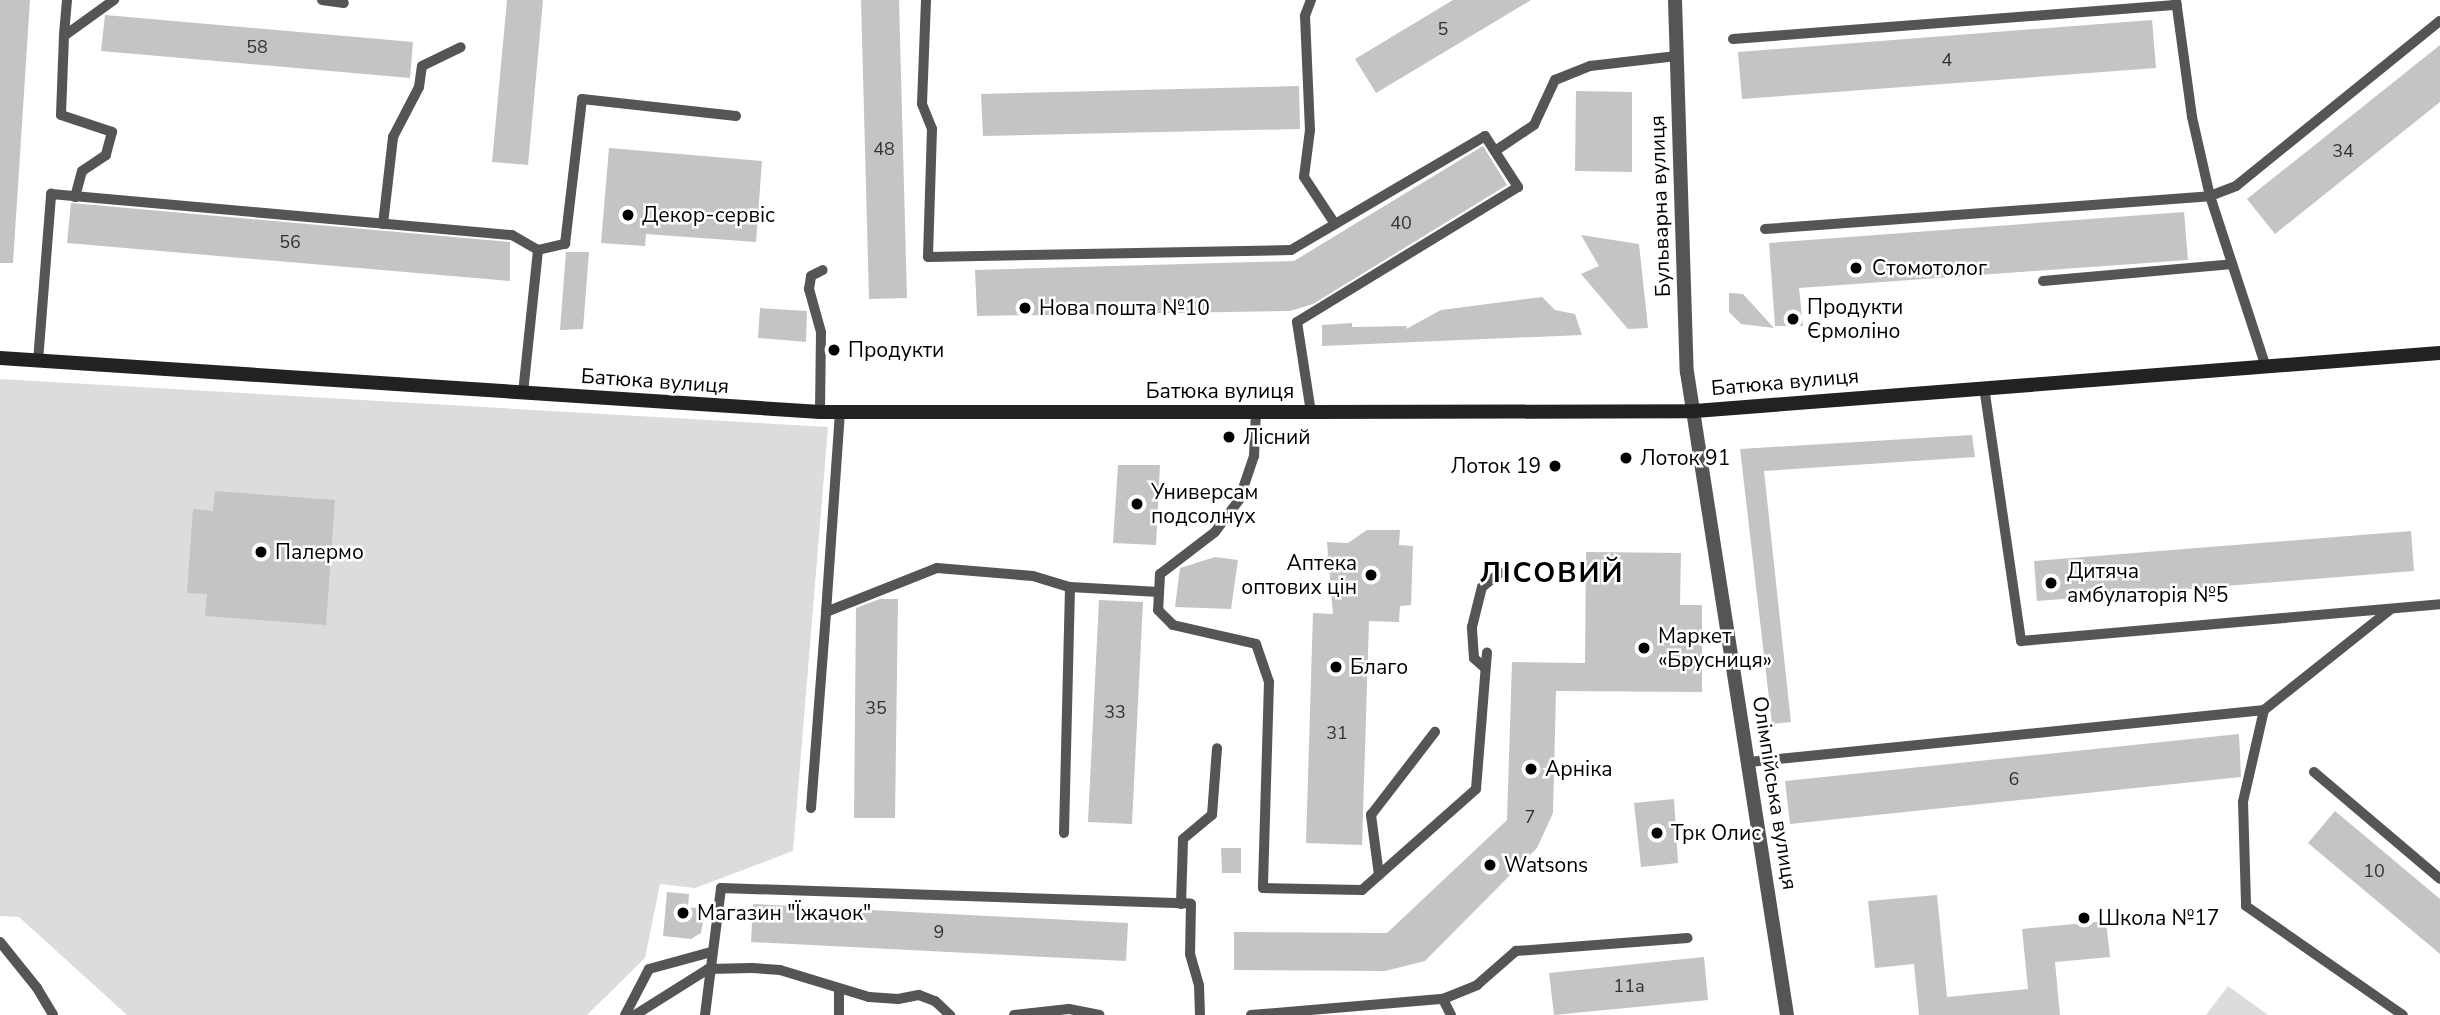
<!DOCTYPE html>
<meta charset="utf-8">
<style>
body{margin:0}
#map{position:relative;width:2440px;height:1015px;overflow:hidden;background:#fff;font-family:"Nunito Sans",sans-serif}
div>[style]{position:absolute}
[style*='--x']{left:calc(var(--x)*1px);top:calc(var(--y)*1px);width:calc(var(--w)*1px);rotate:calc(var(--a)*1deg)}
.green>*{inset:0;background:#dcdcdc}
.building>*{inset:0;background:#c4c4c4}
.lane>*{height:10px;margin:-5px;padding:0 5px;transform-origin:5px;border-radius:5px;background:#555}
.street>*{height:14px;margin:-7px;padding:0 7px;transform-origin:7px;border-radius:7px;background:#555}
.secondary>*{height:14px;margin:-7px;padding:0 7px;transform-origin:7px;border-radius:7px;background:#222}
.dots>*{width:19px;height:19px;translate:-50% -50%;box-sizing:border-box;border:4px solid #fff;border-radius:50%}
span{translate:-50% -50%;white-space:nowrap;text-align:center;line-height:1.15;-webkit-text-stroke:5px #fff;paint-order:stroke}
.number-label{font-size:18px;color:#313131}
.number-label span{-webkit-text-stroke-width:0}
.street-label{font-size:21px;color:#000}
.poi-label{font-size:21px;color:#000}
.left{translate:0 -50%;text-align:left}
.right{translate:-100% -50%;text-align:right}
.district-label{font-size:28px;color:#000;font-weight:700;letter-spacing:2px}
</style>
<div id="map">
<div class="green">
<div style="clip-path:polygon(0 379px,828px 427px,793px 851px,695px 888px,660px 884px,645px 958px,587px 1015px,127px 1015px,19px 917px,0 916px)"></div>
<div style="clip-path:polygon(2228px 986px,2268px 1015px,2206px 1015px)"></div>
</div>
<div class="building">
<div style="clip-path:polygon(0 0,30px 0,13px 263px,0 263px)"></div>
<div style="clip-path:polygon(507px 0,543px 0,528px 165px,492px 162px)"></div>
<div style="clip-path:polygon(861px 0,899px 0,907px 298px,869px 299px)"></div>
<div style="clip-path:polygon(1453px 0,1531px 0,1376px 93px,1355px 59px)"></div>
<div style="clip-path:polygon(105px 15px,413px 42px,410px 78px,101px 51px)"></div>
<div style="clip-path:polygon(2152px 20px,2156px 68px,1742px 99px,1738px 52px)"></div>
<div style="clip-path:polygon(2440px 45px,2440px 102px,2275px 234px,2247px 199px)"></div>
<div style="clip-path:polygon(1299px 86px,1300px 129px,983px 136px,981px 94px)"></div>
<div style="clip-path:polygon(1576px 91px,1632px 92px,1632px 172px,1575px 171px)"></div>
<div style="clip-path:polygon(1483px 146px,1507px 185px,1313px 304px,1290px 311px,977px 316px,975px 270px,1294px 261px)"></div>
<div style="clip-path:polygon(609px 148px,762px 161px,756px 242px,646px 234px,645px 246px,601px 243px)"></div>
<div style="clip-path:polygon(71px 203px,510px 242px,510px 281px,67px 243px)"></div>
<div style="clip-path:polygon(2184px 212px,2188px 260px,1799px 288px,1803px 326px,1775px 326px,1769px 243px)"></div>
<div style="clip-path:polygon(1581px 235px,1639px 244px,1648px 328px,1628px 329px,1581px 274px,1599px 266px)"></div>
<div style="clip-path:polygon(566px 252px,589px 252px,583px 329px,560px 330px)"></div>
<div style="clip-path:polygon(1729px 293px,1743px 294px,1774px 328px,1741px 324px,1729px 312px)"></div>
<div style="clip-path:polygon(1542px 297px,1555px 310px,1575px 314px,1582px 335px,1322px 346px,1322px 325px,1352px 323px,1352px 327px,1407px 326px,1406px 329px,1441px 310px)"></div>
<div style="clip-path:polygon(760px 308px,807px 311px,806px 342px,758px 338px)"></div>
<div style="clip-path:polygon(1972px 435px,1975px 457px,1764px 471px,1791px 722px,1772px 724px,1740px 449px)"></div>
<div style="clip-path:polygon(1118px 465px,1160px 465px,1156px 545px,1113px 543px)"></div>
<div style="clip-path:polygon(215px 491px,335px 500px,326px 625px,205px 616px,207px 594px,187px 593px,193px 509px,213px 511px)"></div>
<div style="clip-path:polygon(1367px 530px,1400px 530px,1399px 545px,1413px 546px,1411px 605px,1400px 606px,1399px 622px,1369px 621px,1362px 845px,1306px 843px,1313px 613px,1333px 614px,1327px 542px,1348px 543px)"></div>
<div style="clip-path:polygon(2411px 531px,2414px 571px,2037px 601px,2034px 561px)"></div>
<div style="clip-path:polygon(1586px 552px,1681px 553px,1680px 605px,1702px 605px,1702px 692px,1556px 691px,1553px 813px,1537px 848px,1425px 961px,1385px 971px,1234px 970px,1234px 932px,1387px 933px,1507px 820px,1512px 662px,1585px 663px)"></div>
<div style="clip-path:polygon(1215px 557px,1238px 560px,1231px 609px,1175px 607px,1180px 568px)"></div>
<div style="clip-path:polygon(880px 599px,898px 599px,895px 818px,854px 818px,856px 608px)"></div>
<div style="clip-path:polygon(1099px 600px,1143px 602px,1132px 824px,1088px 822px)"></div>
<div style="clip-path:polygon(2239px 734px,2241px 777px,1790px 824px,1785px 781px)"></div>
<div style="clip-path:polygon(1674px 799px,1678px 863px,1641px 867px,1634px 803px)"></div>
<div style="clip-path:polygon(2335px 811px,2440px 899px,2440px 954px,2308px 843px)"></div>
<div style="clip-path:polygon(1221px 848px,1241px 848px,1241px 873px,1222px 873px)"></div>
<div style="clip-path:polygon(667px 892px,689px 894px,688px 907px,697px 908px,704px 917px,701px 933px,691px 939px,663px 936px)"></div>
<div style="clip-path:polygon(1937px 895px,1947px 997px,2028px 989px,2022px 929px,2106px 921px,2110px 957px,2055px 962px,2060px 1015px,1919px 1015px,1914px 964px,1875px 968px,1868px 901px)"></div>
<div style="clip-path:polygon(753px 904px,1128px 923px,1126px 961px,751px 942px)"></div>
<div style="clip-path:polygon(1704px 957px,1708px 1000px,1554px 1015px,1549px 973px)"></div>
</div>
<div class="lane">
<div style="--x:67;--y:0;--w:36;--a:95"></div>
<div style="--x:64;--y:36;--w:62;--a:-35.8"></div>
<div style="--x:322;--y:0;--w:22;--a:8"></div>
<div style="--x:926;--y:0;--w:104;--a:92.2"></div>
<div style="--x:922;--y:104;--w:27;--a:68"></div>
<div style="--x:932;--y:129;--w:128;--a:91.8"></div>
<div style="--x:928;--y:257;--w:363;--a:-1.1"></div>
<div style="--x:1291;--y:250;--w:225;--a:-30.4"></div>
<div style="--x:1485;--y:136;--w:61;--a:57.1"></div>
<div style="--x:1518;--y:187;--w:259;--a:148.6"></div>
<div style="--x:1297;--y:322;--w:91;--a:81.2"></div>
<div style="--x:1311;--y:0;--w:17;--a:111"></div>
<div style="--x:1305;--y:16;--w:114;--a:87.5"></div>
<div style="--x:1310;--y:130;--w:47;--a:97.3"></div>
<div style="--x:1304;--y:177;--w:56;--a:56.6"></div>
<div style="--x:2176;--y:0;--w:118;--a:82.2"></div>
<div style="--x:2192;--y:117;--w:81;--a:77.2"></div>
<div style="--x:2210;--y:196;--w:177;--a:71.9"></div>
<div style="--x:64;--y:36;--w:79;--a:92.2"></div>
<div style="--x:61;--y:115;--w:54;--a:18.4"></div>
<div style="--x:112;--y:132;--w:24;--a:105"></div>
<div style="--x:106;--y:155;--w:29;--a:146"></div>
<div style="--x:82;--y:171;--w:27;--a:105"></div>
<div style="--x:1733;--y:39;--w:445;--a:-4.4"></div>
<div style="--x:1495;--y:151;--w:47;--a:-33.7"></div>
<div style="--x:1534;--y:125;--w:50;--a:-65"></div>
<div style="--x:1555;--y:80;--w:38;--a:-22"></div>
<div style="--x:1590;--y:66;--w:87;--a:-6.6"></div>
<div style="--x:383;--y:224;--w:88;--a:-83.4"></div>
<div style="--x:393;--y:137;--w:56;--a:-62.5"></div>
<div style="--x:419;--y:87;--w:21;--a:-82"></div>
<div style="--x:422;--y:66;--w:43;--a:-26"></div>
<div style="--x:1765;--y:229;--w:446;--a:-4.2"></div>
<div style="--x:2210;--y:196;--w:28;--a:-21"></div>
<div style="--x:2236;--y:186;--w:262;--a:-39"></div>
<div style="--x:2043;--y:281;--w:190;--a:-5.1"></div>
<div style="--x:38;--y:361;--w:168;--a:-85.5"></div>
<div style="--x:51;--y:194;--w:463;--a:5.1"></div>
<div style="--x:512;--y:235;--w:30;--a:30"></div>
<div style="--x:1984;--y:387;--w:257;--a:81.7"></div>
<div style="--x:2021;--y:641;--w:421;--a:-5"></div>
<div style="--x:523;--y:393;--w:144;--a:-84"></div>
<div style="--x:538;--y:250;--w:28;--a:-13"></div>
<div style="--x:565;--y:244;--w:146;--a:-83.3"></div>
<div style="--x:582;--y:99;--w:155;--a:6.3"></div>
<div style="--x:1256;--y:411;--w:45;--a:92.5"></div>
<div style="--x:1254;--y:456;--w:46;--a:108.8"></div>
<div style="--x:1239;--y:500;--w:40;--a:127"></div>
<div style="--x:1215;--y:532;--w:69;--a:142.6"></div>
<div style="--x:1160;--y:574;--w:36;--a:93"></div>
<div style="--x:1158;--y:610;--w:21;--a:45"></div>
<div style="--x:1173;--y:625;--w:85;--a:12.9"></div>
<div style="--x:1256;--y:644;--w:40;--a:71.1"></div>
<div style="--x:1269;--y:682;--w:206;--a:91.7"></div>
<div style="--x:1263;--y:888;--w:99;--a:1.2"></div>
<div style="--x:1362;--y:890;--w:152;--a:-41.5"></div>
<div style="--x:1476;--y:789;--w:137;--a:-85.4"></div>
<div style="--x:820;--y:412;--w:80;--a:-89.3"></div>
<div style="--x:821;--y:332;--w:45;--a:-105.6"></div>
<div style="--x:809;--y:289;--w:13;--a:-81"></div>
<div style="--x:811;--y:276;--w:13;--a:-27"></div>
<div style="--x:840;--y:412;--w:200;--a:94"></div>
<div style="--x:826;--y:612;--w:119;--a:-21.6"></div>
<div style="--x:937;--y:568;--w:96;--a:4.8"></div>
<div style="--x:1033;--y:576;--w:39;--a:17"></div>
<div style="--x:1485;--y:668;--w:15;--a:-138"></div>
<div style="--x:1474;--y:658;--w:31;--a:-94"></div>
<div style="--x:1472;--y:627;--w:41;--a:-76"></div>
<div style="--x:1482;--y:587;--w:23;--a:-38"></div>
<div style="--x:2264;--y:710;--w:94;--a:102.9"></div>
<div style="--x:2243;--y:802;--w:104;--a:88.3"></div>
<div style="--x:2246;--y:906;--w:191;--a:34.8"></div>
<div style="--x:1749;--y:762;--w:518;--a:-5.77"></div>
<div style="--x:2264;--y:710;--w:162;--a:-38.5"></div>
<div style="--x:2314;--y:772;--w:165;--a:40.3"></div>
<div style="--x:811;--y:808;--w:197;--a:-85.6"></div>
<div style="--x:1064;--y:833;--w:246;--a:-88.6"></div>
<div style="--x:1070;--y:587;--w:89;--a:3.2"></div>
<div style="--x:1379;--y:875;--w:61;--a:-97.6"></div>
<div style="--x:1371;--y:815;--w:105;--a:-52.4"></div>
<div style="--x:1181;--y:904;--w:65;--a:-88.2"></div>
<div style="--x:1183;--y:839;--w:38;--a:-40"></div>
<div style="--x:1212;--y:815;--w:67;--a:-85.7"></div>
<div style="--x:0;--y:942;--w:59;--a:51.2"></div>
<div style="--x:37;--y:988;--w:31;--a:59"></div>
<div style="--x:839;--y:990;--w:25;--a:90"></div>
<div style="--x:625;--y:1015;--w:52;--a:-62.4"></div>
<div style="--x:649;--y:969;--w:64;--a:-15.3"></div>
<div style="--x:635;--y:1015;--w:86;--a:-32.2"></div>
<div style="--x:708;--y:969;--w:44;--a:-1.3"></div>
<div style="--x:752;--y:968;--w:28;--a:4"></div>
<div style="--x:780;--y:970;--w:93;--a:16.9"></div>
<div style="--x:869;--y:997;--w:29;--a:4"></div>
<div style="--x:898;--y:999;--w:21;--a:-11"></div>
<div style="--x:919;--y:995;--w:17;--a:21"></div>
<div style="--x:935;--y:1001;--w:21;--a:43"></div>
<div style="--x:705;--y:1015;--w:128;--a:-82.8"></div>
<div style="--x:721;--y:888;--w:470;--a:1.9"></div>
<div style="--x:1191;--y:904;--w:50;--a:91.1"></div>
<div style="--x:1190;--y:954;--w:33;--a:74"></div>
<div style="--x:1199;--y:986;--w:29;--a:88"></div>
<div style="--x:1014;--y:1015;--w:55;--a:-6.2"></div>
<div style="--x:1069;--y:1009;--w:31;--a:11"></div>
<div style="--x:1251;--y:1015;--w:193;--a:-4.8"></div>
<div style="--x:1451;--y:1015;--w:18;--a:-117"></div>
<div style="--x:1443;--y:999;--w:37;--a:-22"></div>
<div style="--x:1477;--y:985;--w:52;--a:-41.1"></div>
<div style="--x:1516;--y:951;--w:172;--a:-4.3"></div>
</div>
<div class="street">
<div style="--x:1675;--y:0;--w:372;--a:88.2"></div>
<div style="--x:1687;--y:372;--w:651;--a:81.16"></div>
</div>
<div class="secondary">
<div style="--x:0;--y:358;--w:822;--a:3.77"></div>
<div style="--x:820;--y:412;--w:491;--a:0"></div>
<div style="--x:1311;--y:412;--w:384;--a:-0.1"></div>
<div style="--x:1695;--y:411;--w:747;--a:-4.45"></div>
</div>
<div class="dots">
<div style="left:628px;top:215px;background:#000"></div>
<div style="left:1856px;top:268px;background:#000"></div>
<div style="left:1025px;top:308px;background:#000"></div>
<div style="left:1793px;top:319px;background:#000"></div>
<div style="left:834px;top:350px;background:#000"></div>
<div style="left:1229px;top:437px;background:#000"></div>
<div style="left:1626px;top:458px;background:#000"></div>
<div style="left:1555px;top:466px;background:#000"></div>
<div style="left:1137px;top:504px;background:#000"></div>
<div style="left:261px;top:552px;background:#000"></div>
<div style="left:1371px;top:575px;background:#000"></div>
<div style="left:2051px;top:583px;background:#000"></div>
<div style="left:1644px;top:648px;background:#000"></div>
<div style="left:1336px;top:667px;background:#000"></div>
<div style="left:1531px;top:769px;background:#000"></div>
<div style="left:1657px;top:833px;background:#000"></div>
<div style="left:1490px;top:865px;background:#000"></div>
<div style="left:683px;top:913px;background:#000"></div>
<div style="left:2084px;top:918px;background:#000"></div>
</div>
<div class="number-label">
<span style="left:1443px;top:29px">5</span>
<span style="left:257px;top:47px">58</span>
<span style="left:1947px;top:60px">4</span>
<span style="left:884px;top:149px">48</span>
<span style="left:2343px;top:151px">34</span>
<span style="left:1401px;top:223px">40</span>
<span style="left:290px;top:242px">56</span>
<span style="left:876px;top:708px">35</span>
<span style="left:1115px;top:712px">33</span>
<span style="left:1337px;top:733px">31</span>
<span style="left:2014px;top:779px">6</span>
<span style="left:1530px;top:817px">7</span>
<span style="left:2374px;top:871px">10</span>
<span style="left:939px;top:932px">9</span>
<span style="left:1629px;top:986px">11а</span>
</div>
<div class="street-label">
<span style="left:1660px;top:206px;rotate:-92deg">Бульварна вулиця</span>
<span style="left:655px;top:381px;rotate:4deg">Батюка вулиця</span>
<span style="left:1785px;top:382px;rotate:-5deg">Батюка вулиця</span>
<span style="left:1220px;top:391px">Батюка вулиця</span>
<span style="left:1775px;top:793px;rotate:81deg">Олімпійська вулиця</span>
</div>
<div class="poi-label">
<span class="left" style="left:642px;top:215px">Декор-сервіс</span>
<span class="left" style="left:1872px;top:268px">Стомотолог</span>
<span class="left" style="left:1807px;top:319px">Продукти<br>Єрмоліно</span>
<span class="left" style="left:1039px;top:308px">Нова пошта №10</span>
<span class="left" style="left:848px;top:350px">Продукти</span>
<span class="left" style="left:1243px;top:437px">Лісний</span>
<span class="left" style="left:1640px;top:458px">Лоток 91</span>
<span class="right" style="left:1541px;top:466px">Лоток 19</span>
<span class="left" style="left:1151px;top:504px">Универсам<br>подсолнух</span>
<span class="left" style="left:275px;top:552px">Палермо</span>
<span class="right" style="left:1357px;top:575px">Аптека<br>оптових цін</span>
<span class="left" style="left:2067px;top:583px">Дитяча<br>амбулаторія №5</span>
<span class="left" style="left:1658px;top:648px">Маркет<br>«Брусниця»</span>
<span class="left" style="left:1350px;top:667px">Благо</span>
<span class="left" style="left:1545px;top:769px">Арніка</span>
<span class="left" style="left:1671px;top:833px">Трк Олис</span>
<span class="left" style="left:1504px;top:865px">Watsons</span>
<span class="left" style="left:697px;top:913px">Магазин "Їжачок"</span>
<span class="left" style="left:2098px;top:918px">Школа №17</span>
</div>
<div class="district-label">
<span style="left:1552px;top:573px">ЛІСОВИЙ</span>
</div>
</div>
